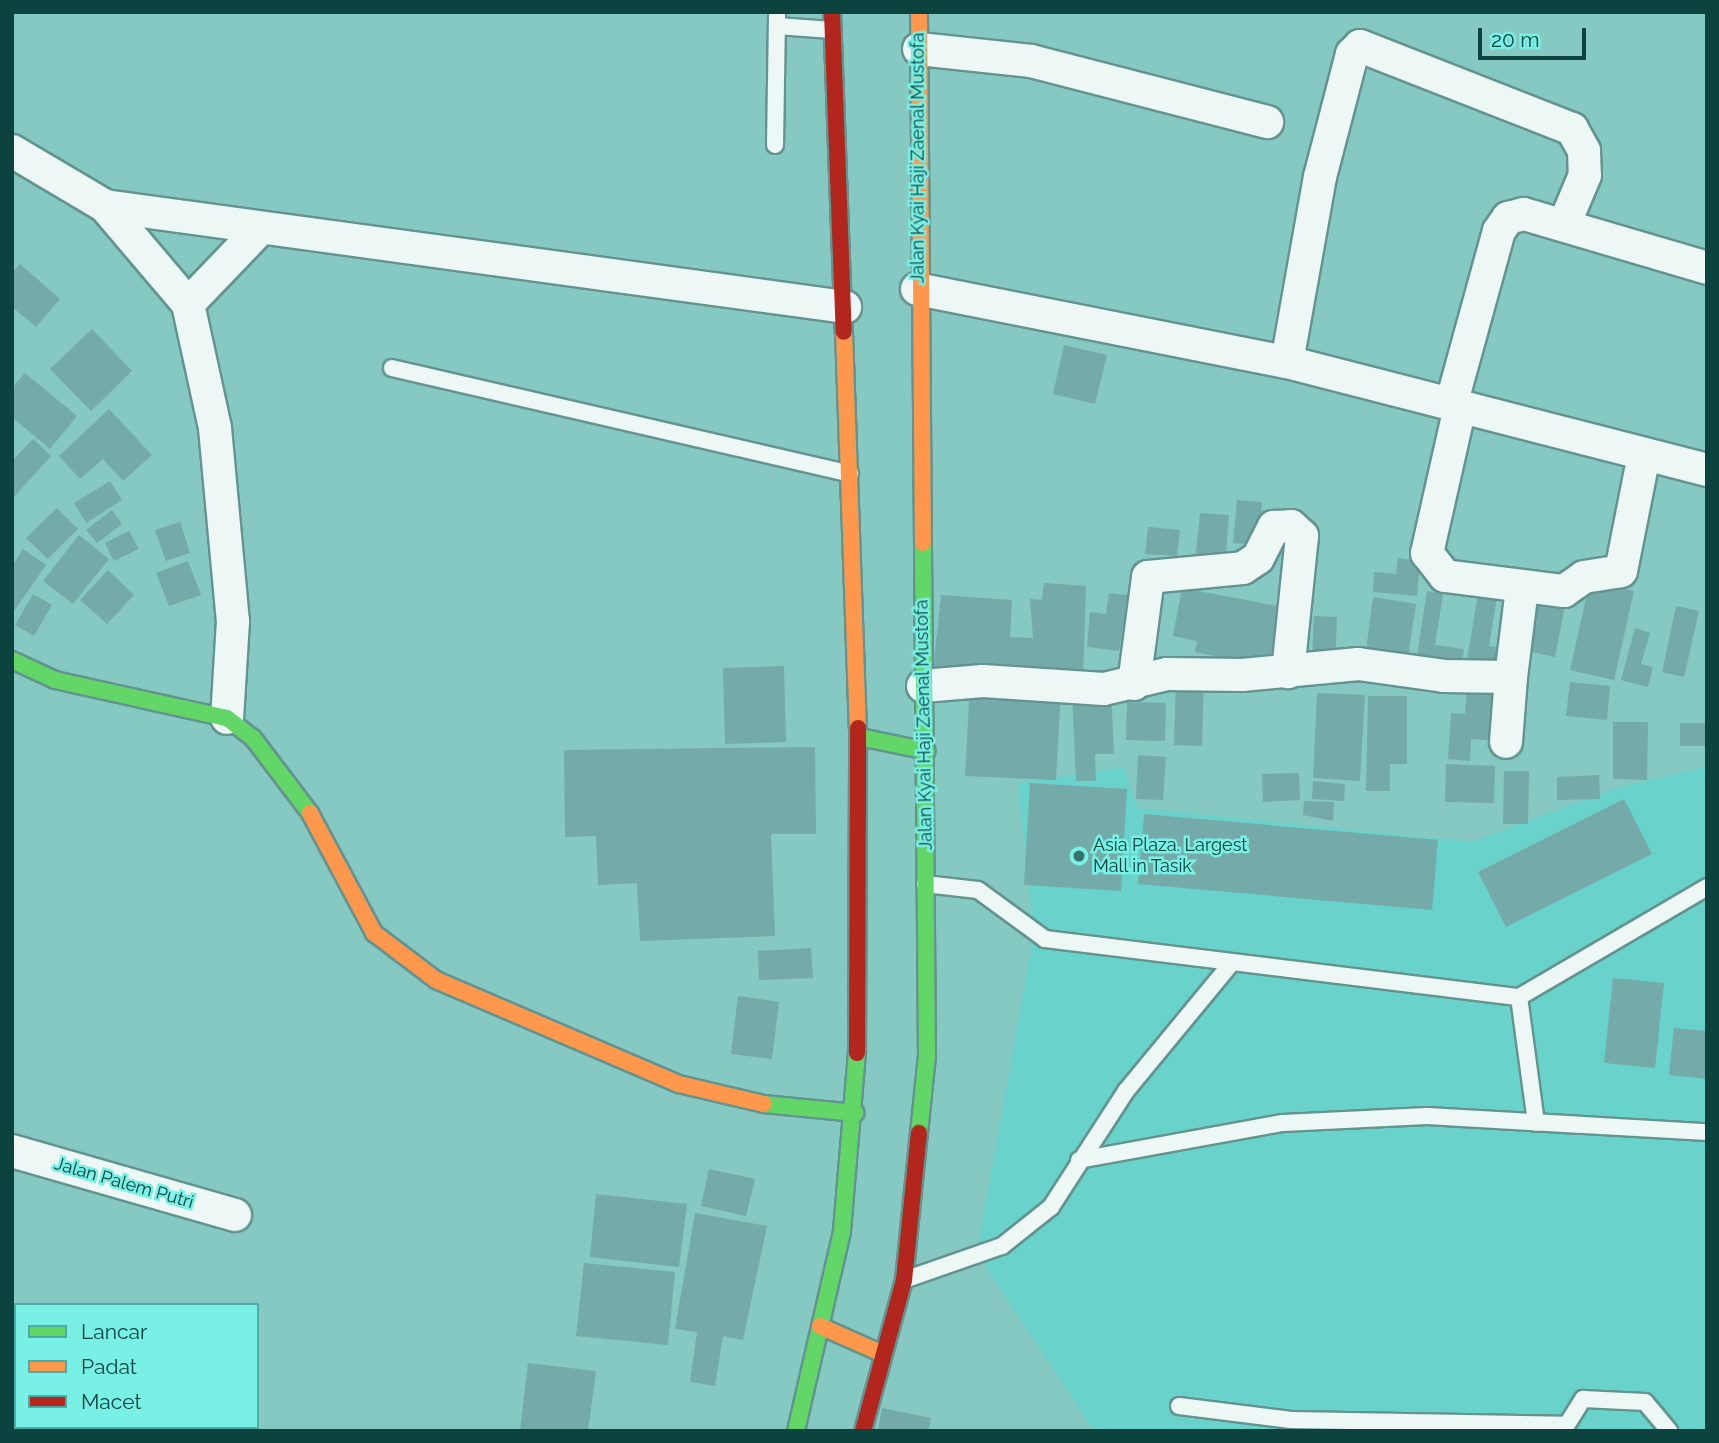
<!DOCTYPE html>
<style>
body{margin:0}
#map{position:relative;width:1719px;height:1443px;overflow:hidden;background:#86c8c2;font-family:Raleway,sans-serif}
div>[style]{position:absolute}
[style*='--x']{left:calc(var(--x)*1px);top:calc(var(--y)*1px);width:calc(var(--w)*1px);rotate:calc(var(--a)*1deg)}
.built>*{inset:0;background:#69d2ca}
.building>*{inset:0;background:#74aaaa}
.roads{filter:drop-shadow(2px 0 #63948f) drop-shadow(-2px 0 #63948f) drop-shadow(0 2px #63948f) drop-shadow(0 -2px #63948f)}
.lane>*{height:16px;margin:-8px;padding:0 8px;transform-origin:8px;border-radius:8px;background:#edf7f6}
.street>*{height:32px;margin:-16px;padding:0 16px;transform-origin:16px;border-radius:16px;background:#edf7f6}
.fast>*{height:16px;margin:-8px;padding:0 8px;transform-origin:8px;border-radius:8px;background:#63d668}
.slow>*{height:16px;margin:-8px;padding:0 8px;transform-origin:8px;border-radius:8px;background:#ff974d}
.jam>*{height:16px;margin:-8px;padding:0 8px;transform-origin:8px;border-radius:8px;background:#b3261e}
.dots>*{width:19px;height:19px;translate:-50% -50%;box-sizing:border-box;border:4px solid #79f0e5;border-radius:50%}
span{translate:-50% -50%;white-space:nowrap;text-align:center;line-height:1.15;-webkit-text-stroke:5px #79f0e5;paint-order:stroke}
.street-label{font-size:18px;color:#0d433f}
.poi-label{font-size:18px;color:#0d433f}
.left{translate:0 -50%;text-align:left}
.frame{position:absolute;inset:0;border:14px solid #0d433f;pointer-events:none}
.legend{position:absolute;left:14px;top:1303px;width:245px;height:126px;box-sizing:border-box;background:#79f0e5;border:2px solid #4eaba3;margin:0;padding:9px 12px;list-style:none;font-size:21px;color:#0d433f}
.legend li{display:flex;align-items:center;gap:14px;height:35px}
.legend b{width:35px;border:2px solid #4eaba3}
.scale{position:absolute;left:1478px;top:28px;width:108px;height:32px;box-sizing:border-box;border:4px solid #0d433f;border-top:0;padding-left:9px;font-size:21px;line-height:24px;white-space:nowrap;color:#0d433f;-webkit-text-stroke:5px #79f0e5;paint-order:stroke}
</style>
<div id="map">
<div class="built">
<div style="clip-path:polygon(1124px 767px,1137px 808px,1472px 842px,1619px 787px,1707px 767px,1707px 1431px,1094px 1431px,977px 1253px,1034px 933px,1018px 783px)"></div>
</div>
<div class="building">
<div style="clip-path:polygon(20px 264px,60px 299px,36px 327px,12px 307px,12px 273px)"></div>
<div style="clip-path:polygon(92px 329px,132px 371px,91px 411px,50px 369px)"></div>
<div style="clip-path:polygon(1064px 345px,1107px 355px,1095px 404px,1053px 394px)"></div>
<div style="clip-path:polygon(25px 373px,77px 416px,50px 449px,12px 417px,12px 388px)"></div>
<div style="clip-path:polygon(109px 409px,152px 455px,123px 481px,103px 459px,80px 479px,59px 456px)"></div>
<div style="clip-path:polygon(33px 439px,51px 456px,12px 499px,12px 461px)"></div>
<div style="clip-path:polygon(110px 481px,122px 500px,86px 523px,74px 503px)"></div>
<div style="clip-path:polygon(1237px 500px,1262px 502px,1259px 545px,1233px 543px)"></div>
<div style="clip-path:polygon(57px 508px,78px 529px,48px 559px,26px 538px)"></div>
<div style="clip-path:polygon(112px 510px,122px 524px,97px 543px,86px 530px)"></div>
<div style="clip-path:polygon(1200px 513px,1229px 515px,1225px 564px,1195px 562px)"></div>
<div style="clip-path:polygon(180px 522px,190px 553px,166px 561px,155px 530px)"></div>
<div style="clip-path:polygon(1148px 527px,1180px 530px,1177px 556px,1145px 554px)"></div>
<div style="clip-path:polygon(129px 531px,139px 549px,114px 561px,105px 543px)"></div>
<div style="clip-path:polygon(79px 535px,109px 559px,73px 604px,43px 581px)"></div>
<div style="clip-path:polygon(23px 549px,46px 565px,12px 614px,12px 566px)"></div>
<div style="clip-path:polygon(1398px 558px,1420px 561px,1417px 596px,1373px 592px,1374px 572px,1396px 574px)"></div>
<div style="clip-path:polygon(188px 561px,201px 595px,169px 606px,156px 573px)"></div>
<div style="clip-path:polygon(108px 570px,134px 595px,107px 624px,80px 600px)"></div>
<div style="clip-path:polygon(1590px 581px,1634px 591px,1614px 680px,1570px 670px)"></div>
<div style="clip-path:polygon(1044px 583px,1086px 586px,1083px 681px,933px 673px,941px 595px,1012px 600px,1010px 637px,1033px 638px,1030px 599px,1042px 600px)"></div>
<div style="clip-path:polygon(1182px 588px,1282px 607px,1270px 667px,1195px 652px,1197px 641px,1173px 636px)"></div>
<div style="clip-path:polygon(1427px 591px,1443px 594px,1435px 645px,1464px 649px,1460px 676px,1415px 669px)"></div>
<div style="clip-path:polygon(1109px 593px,1137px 596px,1133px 627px,1123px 626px,1119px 651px,1087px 647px,1090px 612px,1106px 614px)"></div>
<div style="clip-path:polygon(33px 594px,52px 605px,34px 636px,15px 625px)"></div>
<div style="clip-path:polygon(1478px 594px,1497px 597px,1489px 646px,1509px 649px,1505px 672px,1466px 665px)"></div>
<div style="clip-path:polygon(1373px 597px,1416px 604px,1408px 657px,1366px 651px)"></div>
<div style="clip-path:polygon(1531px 599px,1565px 606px,1555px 657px,1521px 650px)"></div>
<div style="clip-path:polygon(1676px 606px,1699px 611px,1684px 677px,1662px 672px)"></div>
<div style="clip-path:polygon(1314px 616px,1337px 617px,1335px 662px,1312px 660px)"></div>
<div style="clip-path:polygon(1635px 628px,1650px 633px,1641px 664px,1653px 667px,1648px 687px,1621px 680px)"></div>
<div style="clip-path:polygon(784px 666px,786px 742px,725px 744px,723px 668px)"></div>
<div style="clip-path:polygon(1176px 676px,1204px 677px,1202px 746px,1174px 745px)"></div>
<div style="clip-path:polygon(1570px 682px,1610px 686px,1607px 720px,1566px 716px)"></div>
<div style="clip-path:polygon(970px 685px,1061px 690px,1056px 780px,965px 776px)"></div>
<div style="clip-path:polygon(1467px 687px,1504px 690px,1501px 741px,1471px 739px,1470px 761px,1448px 759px,1451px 713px,1465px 714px)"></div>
<div style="clip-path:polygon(1111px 691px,1114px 754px,1095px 754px,1096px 781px,1076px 781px,1072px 693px)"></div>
<div style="clip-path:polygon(1317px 693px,1365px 695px,1360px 781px,1313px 778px)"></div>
<div style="clip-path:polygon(1368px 696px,1407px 696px,1407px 764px,1390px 764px,1390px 791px,1366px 791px)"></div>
<div style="clip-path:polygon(1127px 702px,1166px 703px,1165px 741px,1126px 740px)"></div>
<div style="clip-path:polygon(1613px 722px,1648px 722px,1647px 780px,1613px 779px)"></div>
<div style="clip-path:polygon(1680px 723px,1707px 723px,1707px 746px,1680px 746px)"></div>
<div style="clip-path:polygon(815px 747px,816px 834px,771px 834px,775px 936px,640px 941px,637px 883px,598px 885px,596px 836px,565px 837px,564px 750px)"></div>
<div style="clip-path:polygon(1138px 755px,1166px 757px,1163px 800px,1136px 799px)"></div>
<div style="clip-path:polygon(1446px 764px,1495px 766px,1494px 803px,1445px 802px)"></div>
<div style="clip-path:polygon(1504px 771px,1529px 771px,1528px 824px,1503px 824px)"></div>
<div style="clip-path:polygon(1299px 773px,1300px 800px,1263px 802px,1262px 774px)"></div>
<div style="clip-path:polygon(1599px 775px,1600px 799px,1557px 800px,1557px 777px)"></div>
<div style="clip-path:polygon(1313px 781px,1345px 784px,1344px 801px,1312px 799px)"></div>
<div style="clip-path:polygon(1030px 783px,1127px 789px,1121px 891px,1024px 885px)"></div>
<div style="clip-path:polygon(1624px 799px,1652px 854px,1506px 927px,1478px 872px)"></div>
<div style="clip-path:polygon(1304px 801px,1334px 802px,1333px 821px,1303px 815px)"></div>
<div style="clip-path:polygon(1144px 814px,1438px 840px,1432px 910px,1138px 884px)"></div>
<div style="clip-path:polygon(811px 948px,813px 978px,759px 980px,758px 951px)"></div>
<div style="clip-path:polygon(1613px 978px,1664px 983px,1655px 1068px,1604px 1063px)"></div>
<div style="clip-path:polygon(738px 996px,779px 1002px,772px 1059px,731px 1054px)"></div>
<div style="clip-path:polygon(1674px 1028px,1707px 1031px,1707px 1079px,1669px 1075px)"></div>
<div style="clip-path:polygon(709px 1169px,755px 1179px,746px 1216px,701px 1206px)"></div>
<div style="clip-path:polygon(596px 1194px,687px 1204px,679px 1267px,590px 1257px)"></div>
<div style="clip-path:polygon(695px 1213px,767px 1226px,743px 1340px,723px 1336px,715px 1386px,690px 1382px,697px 1332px,675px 1329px)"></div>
<div style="clip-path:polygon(584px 1263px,675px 1272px,668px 1345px,576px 1336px)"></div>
<div style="clip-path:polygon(528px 1363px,596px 1371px,588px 1431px,520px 1431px)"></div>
<div style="clip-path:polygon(882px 1408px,931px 1418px,928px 1431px,878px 1431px)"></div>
</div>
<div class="roads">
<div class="lane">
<div style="--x:777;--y:26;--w:55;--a:4.2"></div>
<div style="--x:775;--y:145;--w:133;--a:-89.1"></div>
<div style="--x:392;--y:368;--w:470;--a:13"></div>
<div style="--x:925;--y:884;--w:53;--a:6.5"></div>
<div style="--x:978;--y:890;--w:83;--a:36.2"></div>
<div style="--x:1045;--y:939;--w:478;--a:7"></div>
<div style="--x:1519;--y:997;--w:218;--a:-30.3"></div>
<div style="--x:1519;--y:997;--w:127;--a:82.3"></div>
<div style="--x:1079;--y:1160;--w:207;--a:-10.3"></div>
<div style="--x:1283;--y:1123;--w:144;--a:-2.8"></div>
<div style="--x:1427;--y:1116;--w:280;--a:3.3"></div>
<div style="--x:907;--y:1279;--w:101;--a:-19.2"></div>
<div style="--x:1002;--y:1246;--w:63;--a:-38.5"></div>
<div style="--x:1051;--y:1207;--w:138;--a:-57.1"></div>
<div style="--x:1126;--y:1091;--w:163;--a:-50.5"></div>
<div style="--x:1179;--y:1406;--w:113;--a:7.1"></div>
<div style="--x:1291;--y:1420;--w:273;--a:1"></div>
<div style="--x:1563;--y:1431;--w:38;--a:-58"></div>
<div style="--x:1583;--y:1399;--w:62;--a:2.8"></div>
<div style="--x:1645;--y:1402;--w:38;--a:50"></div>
</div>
<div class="street">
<div style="--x:919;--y:49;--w:113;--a:6.1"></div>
<div style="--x:1031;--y:61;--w:244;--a:14.5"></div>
<div style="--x:12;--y:151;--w:108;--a:30.6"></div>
<div style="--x:105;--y:206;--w:128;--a:49.7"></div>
<div style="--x:188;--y:304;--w:127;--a:77.7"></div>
<div style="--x:215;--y:428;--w:194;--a:84.7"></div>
<div style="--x:233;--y:621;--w:97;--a:93.5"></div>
<div style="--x:105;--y:206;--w:747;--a:7.77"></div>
<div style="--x:917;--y:289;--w:377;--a:11.2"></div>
<div style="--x:1287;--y:362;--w:434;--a:14.4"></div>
<div style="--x:188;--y:304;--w:103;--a:-46.2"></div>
<div style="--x:1287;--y:362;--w:188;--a:-79.9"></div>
<div style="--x:1320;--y:177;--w:127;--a:-75.4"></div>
<div style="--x:1352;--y:54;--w:11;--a:-45"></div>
<div style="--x:1360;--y:46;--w:228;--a:21.4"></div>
<div style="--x:1572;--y:129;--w:25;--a:61"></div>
<div style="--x:1584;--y:151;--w:24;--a:88"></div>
<div style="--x:1585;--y:175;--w:54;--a:112.8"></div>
<div style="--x:1451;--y:405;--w:180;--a:-74.6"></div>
<div style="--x:1499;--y:231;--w:16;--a:-55"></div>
<div style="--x:1508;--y:218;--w:16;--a:-14"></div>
<div style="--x:1524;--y:214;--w:191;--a:16.4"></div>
<div style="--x:1460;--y:407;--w:150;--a:102.7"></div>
<div style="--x:1427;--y:553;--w:29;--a:52"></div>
<div style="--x:1445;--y:576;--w:120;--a:7.2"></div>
<div style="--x:1564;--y:591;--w:24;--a:-35"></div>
<div style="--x:1584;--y:577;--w:37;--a:-9"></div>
<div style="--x:1621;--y:571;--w:118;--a:-78.8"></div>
<div style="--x:1511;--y:677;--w:89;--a:-82.9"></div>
<div style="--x:1134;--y:684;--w:108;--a:-82.5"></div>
<div style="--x:1148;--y:577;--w:95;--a:-5.4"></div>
<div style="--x:1243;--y:568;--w:18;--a:-34"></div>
<div style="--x:1258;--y:558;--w:35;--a:-63"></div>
<div style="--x:1274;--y:527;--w:17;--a:-3"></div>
<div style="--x:1291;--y:526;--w:15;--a:42"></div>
<div style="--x:1302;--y:536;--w:137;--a:95.9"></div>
<div style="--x:923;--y:686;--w:60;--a:-4.8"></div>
<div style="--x:983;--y:681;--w:121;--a:3.8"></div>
<div style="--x:1104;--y:689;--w:65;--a:-13.4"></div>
<div style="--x:1167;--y:674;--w:75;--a:0.8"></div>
<div style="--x:1242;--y:675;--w:117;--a:-5.4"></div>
<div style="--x:1358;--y:664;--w:87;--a:7.9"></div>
<div style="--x:1444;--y:676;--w:67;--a:0.9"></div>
<div style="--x:1511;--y:677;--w:65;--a:94.4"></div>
<div style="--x:12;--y:1151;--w:232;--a:16"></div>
<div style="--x:12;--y:1388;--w:4;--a:14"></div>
<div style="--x:179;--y:1427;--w:13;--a:13"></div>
</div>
<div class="fast">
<div style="--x:12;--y:660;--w:47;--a:24.9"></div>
<div style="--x:55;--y:680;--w:176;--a:12.5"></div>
<div style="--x:227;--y:718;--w:33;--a:38"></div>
<div style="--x:253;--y:738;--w:94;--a:52.8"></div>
<div style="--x:860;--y:737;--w:68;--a:11.8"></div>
<div style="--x:764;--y:1104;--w:92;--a:5.6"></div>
<div style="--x:919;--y:1133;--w:77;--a:-84.1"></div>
<div style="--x:927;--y:1056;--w:513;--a:-90.45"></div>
<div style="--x:796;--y:1431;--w:205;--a:-77"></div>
<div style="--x:842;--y:1231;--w:179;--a:-85.2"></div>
</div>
<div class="slow">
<div style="--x:919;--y:12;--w:531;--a:89.57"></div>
<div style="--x:844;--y:332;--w:396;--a:88"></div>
<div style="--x:310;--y:813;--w:136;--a:61.9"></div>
<div style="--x:374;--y:933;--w:78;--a:37.2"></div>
<div style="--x:436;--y:980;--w:264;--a:23.2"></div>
<div style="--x:679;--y:1084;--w:87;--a:13.2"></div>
<div style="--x:820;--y:1326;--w:69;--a:24"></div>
</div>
<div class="jam">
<div style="--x:832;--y:12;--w:320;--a:87.9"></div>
<div style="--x:857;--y:1053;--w:325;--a:-89.8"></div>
<div style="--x:863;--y:1431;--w:156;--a:-74.8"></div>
<div style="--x:904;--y:1280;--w:148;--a:-84.2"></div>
</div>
</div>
<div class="dots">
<div style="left:1079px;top:856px;background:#37726d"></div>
</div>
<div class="street-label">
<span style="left:918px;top:158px;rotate:-90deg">Jalan Kyai Haji Zaenal Mustofa</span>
<span style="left:924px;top:725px;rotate:-91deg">Jalan Kyai Haji Zaenal Mustofa</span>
<span style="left:124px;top:1183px;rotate:16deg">Jalan Palem Putri</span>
</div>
<div class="poi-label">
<span class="left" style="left:1093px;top:856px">Asia Plaza. Largest<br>Mall in Tasik</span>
</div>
<div class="frame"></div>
<ul class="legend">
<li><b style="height:9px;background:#63d668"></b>Lancar</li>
<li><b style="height:9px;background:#ff974d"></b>Padat</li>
<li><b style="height:9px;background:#b3261e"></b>Macet</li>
</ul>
<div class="scale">20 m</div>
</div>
